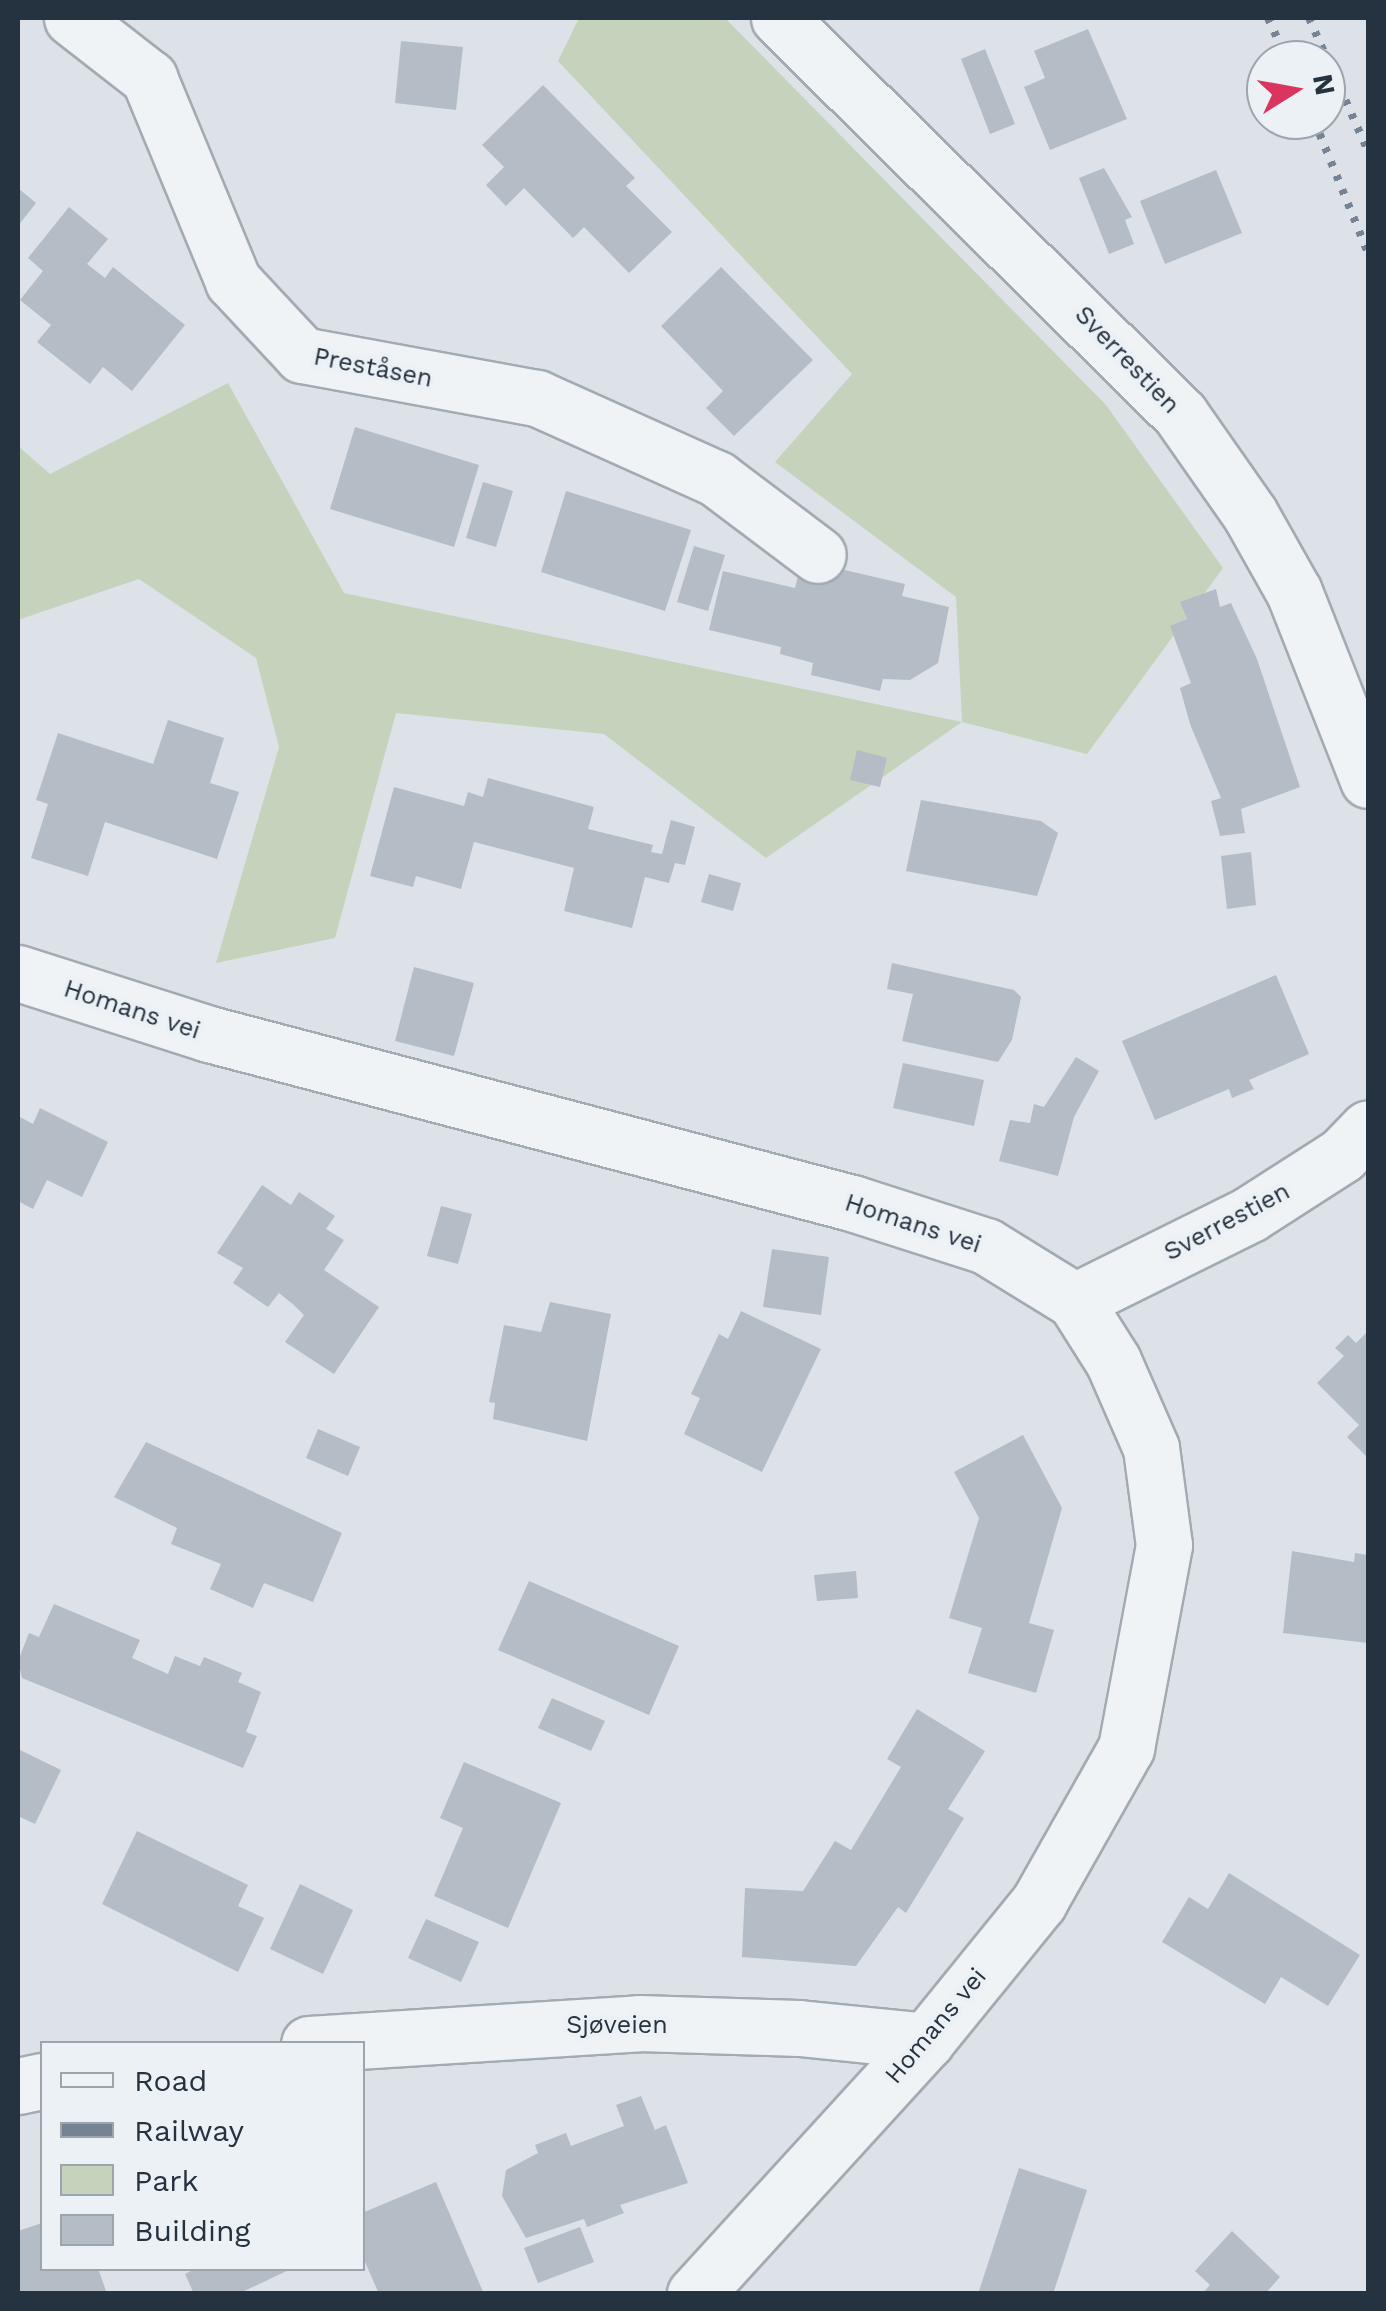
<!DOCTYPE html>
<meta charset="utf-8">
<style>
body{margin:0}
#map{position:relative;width:1386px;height:2311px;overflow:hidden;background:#dde2e8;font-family:"Work Sans",sans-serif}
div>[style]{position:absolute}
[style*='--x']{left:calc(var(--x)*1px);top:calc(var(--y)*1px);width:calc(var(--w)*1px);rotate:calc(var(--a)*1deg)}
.green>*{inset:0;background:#c5d3bd}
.building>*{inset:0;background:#b4bcc5}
.roads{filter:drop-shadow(2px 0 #a2aab2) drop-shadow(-2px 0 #a2aab2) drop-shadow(0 2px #a2aab2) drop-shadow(0 -2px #a2aab2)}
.minor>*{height:55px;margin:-27.5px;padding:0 27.5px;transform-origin:27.5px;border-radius:27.5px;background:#f0f3f6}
.rail>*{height:8px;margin-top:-4px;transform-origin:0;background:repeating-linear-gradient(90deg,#758393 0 5px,transparent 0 15px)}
span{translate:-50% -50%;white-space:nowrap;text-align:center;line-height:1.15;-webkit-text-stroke:9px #ecf1f6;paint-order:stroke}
.street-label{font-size:25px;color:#253240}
.frame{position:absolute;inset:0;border:20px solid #253240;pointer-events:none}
.legend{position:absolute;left:40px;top:2041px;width:325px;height:230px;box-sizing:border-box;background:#ecf1f6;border:2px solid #9ca5ad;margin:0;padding:12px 18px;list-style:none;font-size:30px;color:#253240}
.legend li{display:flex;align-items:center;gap:20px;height:50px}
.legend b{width:50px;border:2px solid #9ca5ad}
.north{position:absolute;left:1246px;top:40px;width:100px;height:100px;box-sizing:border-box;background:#ecf1f6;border:2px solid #9ca5ad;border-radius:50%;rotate:79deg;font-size:28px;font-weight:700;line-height:40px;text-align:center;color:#253240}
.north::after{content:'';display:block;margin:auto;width:35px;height:45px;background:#da355f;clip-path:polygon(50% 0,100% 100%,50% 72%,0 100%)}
</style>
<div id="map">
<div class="green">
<div style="clip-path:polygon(579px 18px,725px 18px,1106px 405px,1223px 568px,1087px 754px,962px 722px,766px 858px,604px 734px,396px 713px,335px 938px,216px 963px,279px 747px,256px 658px,139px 579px,18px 620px,18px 446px,50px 474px,228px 383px,344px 593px,962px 722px,956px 597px,775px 462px,852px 374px,558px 61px)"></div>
</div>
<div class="building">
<div style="clip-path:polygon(1088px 29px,1127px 119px,1050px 150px,1024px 87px,1045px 78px,1034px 51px)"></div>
<div style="clip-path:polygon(401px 41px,463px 47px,456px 110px,395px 103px)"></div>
<div style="clip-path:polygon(985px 49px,1015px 124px,990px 134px,961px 59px)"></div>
<div style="clip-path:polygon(543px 85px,635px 178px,626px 186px,672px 232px,629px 273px,584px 227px,573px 238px,524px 188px,506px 206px,486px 185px,504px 167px,482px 145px)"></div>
<div style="clip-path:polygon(1104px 168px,1132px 217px,1125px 220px,1134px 244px,1109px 254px,1079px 178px)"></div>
<div style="clip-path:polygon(1216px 170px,1242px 233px,1165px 264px,1140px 201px)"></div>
<div style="clip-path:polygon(18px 188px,36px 203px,18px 226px)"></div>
<div style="clip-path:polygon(69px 207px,108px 239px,87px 264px,105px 278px,113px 267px,185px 325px,132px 391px,103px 367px,90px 384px,37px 342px,51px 325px,20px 300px,43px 271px,28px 258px)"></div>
<div style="clip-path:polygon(721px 267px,813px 360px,734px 436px,706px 408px,723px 391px,661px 326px)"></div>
<div style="clip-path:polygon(355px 427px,479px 465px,454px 547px,330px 509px)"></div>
<div style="clip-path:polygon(483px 482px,513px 491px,496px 547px,466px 538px)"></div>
<div style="clip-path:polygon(566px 491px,691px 530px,665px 611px,541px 572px)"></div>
<div style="clip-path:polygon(694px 546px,725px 555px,708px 611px,677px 602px)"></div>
<div style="clip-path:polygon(836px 568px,905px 584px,902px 596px,949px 607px,938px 663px,910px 680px,883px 679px,880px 691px,811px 675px,813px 663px,780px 654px,781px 647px,709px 630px,723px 571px,795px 588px,799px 572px,833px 580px)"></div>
<div style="clip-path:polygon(1216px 589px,1220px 607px,1231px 603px,1257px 659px,1300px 787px,1241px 809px,1245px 833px,1220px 836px,1211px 801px,1221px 798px,1190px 724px,1180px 688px,1191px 683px,1170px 626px,1187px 619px,1180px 602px)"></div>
<div style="clip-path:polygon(168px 720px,224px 738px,210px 783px,239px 792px,217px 859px,105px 822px,88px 876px,31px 858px,48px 804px,36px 800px,58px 733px,153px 764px)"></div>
<div style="clip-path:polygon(857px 750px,887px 758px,880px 787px,850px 780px)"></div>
<div style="clip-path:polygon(488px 778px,594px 807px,588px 829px,653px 845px,651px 852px,662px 854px,671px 820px,695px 827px,685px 865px,675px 863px,669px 883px,645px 877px,632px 928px,564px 911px,574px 868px,474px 842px,461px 889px,416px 876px,413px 887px,370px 876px,394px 787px,464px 806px,468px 792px,483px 797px)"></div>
<div style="clip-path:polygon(921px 800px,1041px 821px,1058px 833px,1037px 896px,906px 871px)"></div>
<div style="clip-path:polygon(1251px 852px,1256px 905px,1227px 909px,1221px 856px)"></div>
<div style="clip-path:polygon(709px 874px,741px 883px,733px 911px,701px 902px)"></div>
<div style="clip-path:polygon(892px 963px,1014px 990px,1021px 997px,1012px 1040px,998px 1062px,902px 1041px,913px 994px,887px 989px)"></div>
<div style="clip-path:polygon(414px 967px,474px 983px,454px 1056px,395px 1041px)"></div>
<div style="clip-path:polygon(1276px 975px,1309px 1054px,1249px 1080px,1254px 1089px,1232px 1098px,1229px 1089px,1155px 1120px,1122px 1041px)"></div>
<div style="clip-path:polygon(1076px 1057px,1099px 1071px,1074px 1117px,1058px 1176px,999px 1161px,1010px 1120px,1030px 1123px,1034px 1104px,1044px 1107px)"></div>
<div style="clip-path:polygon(903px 1063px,984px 1080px,974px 1126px,893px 1108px)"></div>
<div style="clip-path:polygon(40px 1108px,108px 1142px,82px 1197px,47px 1180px,33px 1209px,18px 1201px,18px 1116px,33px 1124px)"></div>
<div style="clip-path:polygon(262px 1185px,291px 1205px,299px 1192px,335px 1216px,326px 1229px,344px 1240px,324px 1270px,379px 1307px,334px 1374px,285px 1342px,304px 1315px,294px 1305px,279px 1293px,268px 1307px,233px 1283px,243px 1268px,217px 1253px)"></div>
<div style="clip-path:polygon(441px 1206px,472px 1214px,458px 1264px,427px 1256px)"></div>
<div style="clip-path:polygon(772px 1249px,829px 1257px,821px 1315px,763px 1307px)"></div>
<div style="clip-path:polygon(550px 1302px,611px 1314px,587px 1441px,493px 1419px,495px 1403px,489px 1402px,504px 1325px,541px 1332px)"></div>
<div style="clip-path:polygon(741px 1311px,821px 1349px,762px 1472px,684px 1434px,700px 1398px,691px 1394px,719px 1334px,728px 1339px)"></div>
<div style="clip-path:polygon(1366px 1333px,1368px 1335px,1368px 1458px,1347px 1437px,1359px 1425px,1317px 1383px,1344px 1356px,1335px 1348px,1348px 1335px,1356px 1343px)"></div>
<div style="clip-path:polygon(318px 1429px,360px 1447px,348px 1476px,306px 1458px)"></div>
<div style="clip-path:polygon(1023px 1435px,1062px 1508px,1029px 1623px,1054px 1630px,1036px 1693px,968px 1673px,982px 1628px,949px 1618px,979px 1518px,954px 1472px)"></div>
<div style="clip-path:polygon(146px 1442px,342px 1533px,313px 1602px,264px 1583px,253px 1608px,210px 1589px,221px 1564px,171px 1544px,177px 1528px,114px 1497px)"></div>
<div style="clip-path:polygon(1292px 1551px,1354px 1562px,1355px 1553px,1368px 1555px,1368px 1643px,1283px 1633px)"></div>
<div style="clip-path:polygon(856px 1571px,858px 1598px,817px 1601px,814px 1575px)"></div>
<div style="clip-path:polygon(529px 1581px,679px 1646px,649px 1715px,498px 1650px)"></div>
<div style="clip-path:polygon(54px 1604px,140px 1640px,132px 1658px,168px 1674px,175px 1656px,200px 1666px,204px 1657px,242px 1673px,238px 1682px,261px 1692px,246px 1732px,257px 1736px,243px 1768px,22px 1678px,18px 1661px,29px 1633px,39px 1637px)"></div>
<div style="clip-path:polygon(552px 1698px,605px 1721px,591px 1751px,538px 1728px)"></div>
<div style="clip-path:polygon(917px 1709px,985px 1751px,948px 1809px,964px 1818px,906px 1913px,898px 1907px,856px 1966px,742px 1957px,745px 1888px,803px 1891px,835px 1841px,851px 1850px,901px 1767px,887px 1759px)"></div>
<div style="clip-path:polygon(18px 1749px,61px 1770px,35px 1824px,18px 1816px)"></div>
<div style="clip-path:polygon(464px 1762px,561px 1803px,508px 1928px,434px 1896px,463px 1828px,440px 1818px)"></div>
<div style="clip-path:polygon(137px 1831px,248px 1885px,238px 1906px,264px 1918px,238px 1972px,102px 1904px)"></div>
<div style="clip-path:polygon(1229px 1873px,1360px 1955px,1328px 2006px,1281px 1977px,1265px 2004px,1162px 1942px,1189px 1897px,1208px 1909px)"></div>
<div style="clip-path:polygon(300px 1884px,353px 1910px,323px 1974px,270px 1949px)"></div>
<div style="clip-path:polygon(426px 1919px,479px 1942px,461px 1982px,408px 1958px)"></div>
<div style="clip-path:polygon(641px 2096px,655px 2130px,666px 2125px,688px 2183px,620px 2205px,624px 2213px,587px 2227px,584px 2219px,526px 2238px,502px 2196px,506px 2170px,538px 2153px,535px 2145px,566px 2133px,571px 2146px,624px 2126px,616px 2105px)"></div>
<div style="clip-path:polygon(1019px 2168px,1087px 2190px,1053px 2294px,979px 2291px)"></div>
<div style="clip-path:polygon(436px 2182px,484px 2294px,379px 2294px,362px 2255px,362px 2213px)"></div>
<div style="clip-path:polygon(42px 2223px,42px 2268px,98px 2268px,107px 2294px,20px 2294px,18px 2231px)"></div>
<div style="clip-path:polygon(580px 2227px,594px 2262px,538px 2283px,524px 2248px)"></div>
<div style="clip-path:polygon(1232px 2231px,1280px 2277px,1265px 2294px,1202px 2294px,1210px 2285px,1195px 2271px)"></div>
<div style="clip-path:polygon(197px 2268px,293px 2268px,238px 2294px,194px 2294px,185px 2274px)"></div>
</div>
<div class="roads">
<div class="minor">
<div style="--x:72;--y:18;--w:98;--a:37.9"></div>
<div style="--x:149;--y:78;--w:220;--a:67.5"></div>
<div style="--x:233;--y:281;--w:101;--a:47"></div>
<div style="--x:302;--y:355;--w:239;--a:10.4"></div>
<div style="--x:537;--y:398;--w:197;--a:24.2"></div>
<div style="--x:717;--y:479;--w:126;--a:37"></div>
<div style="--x:779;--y:18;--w:564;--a:44.64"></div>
<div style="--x:1180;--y:414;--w:122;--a:55"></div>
<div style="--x:1250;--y:514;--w:90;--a:60.6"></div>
<div style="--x:1294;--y:592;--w:202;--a:68.5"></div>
<div style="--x:18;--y:973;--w:201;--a:17.7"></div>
<div style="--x:209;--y:1034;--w:665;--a:14.73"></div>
<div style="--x:852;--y:1203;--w:141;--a:17.8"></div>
<div style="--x:986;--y:1246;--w:105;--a:31.7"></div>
<div style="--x:1075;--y:1301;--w:71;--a:57.7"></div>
<div style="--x:1113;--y:1361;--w:95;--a:66.4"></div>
<div style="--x:1151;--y:1448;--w:98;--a:82.4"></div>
<div style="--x:1164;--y:1545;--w:207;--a:100.6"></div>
<div style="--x:1126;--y:1748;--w:177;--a:119.5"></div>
<div style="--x:1039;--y:1902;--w:179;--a:129.1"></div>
<div style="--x:926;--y:2041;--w:343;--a:132.4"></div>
<div style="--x:1075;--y:1301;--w:195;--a:-26.4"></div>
<div style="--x:1250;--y:1214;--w:109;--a:-32.7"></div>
<div style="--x:1342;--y:1155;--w:37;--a:-46"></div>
<div style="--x:309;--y:2044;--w:331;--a:-3.6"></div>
<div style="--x:639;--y:2023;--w:160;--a:1.8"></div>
<div style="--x:799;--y:2028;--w:128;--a:5.8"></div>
<div style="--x:18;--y:2086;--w:25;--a:-12"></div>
</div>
</div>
<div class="rail">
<div style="--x:1268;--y:18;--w:46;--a:65.7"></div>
<div style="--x:1309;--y:18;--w:145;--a:66.1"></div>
<div style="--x:1314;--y:120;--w:144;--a:67.9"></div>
</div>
<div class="street-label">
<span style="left:1127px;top:360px;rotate:46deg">Sverrestien</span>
<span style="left:373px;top:368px;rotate:11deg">Preståsen</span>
<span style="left:132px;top:1010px;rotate:18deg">Homans vei</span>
<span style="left:1227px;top:1222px;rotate:-28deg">Sverrestien</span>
<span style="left:913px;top:1224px;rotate:18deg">Homans vei</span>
<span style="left:617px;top:2025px">Sjøveien</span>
<span style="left:936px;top:2026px;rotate:-50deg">Homans vei</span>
</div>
<div class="frame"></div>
<ul class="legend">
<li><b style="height:12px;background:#f0f3f6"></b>Road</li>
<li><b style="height:12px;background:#758393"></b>Railway</li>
<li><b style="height:28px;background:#c5d3bd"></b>Park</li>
<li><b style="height:28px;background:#b4bcc5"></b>Building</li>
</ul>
<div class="north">N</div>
</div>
